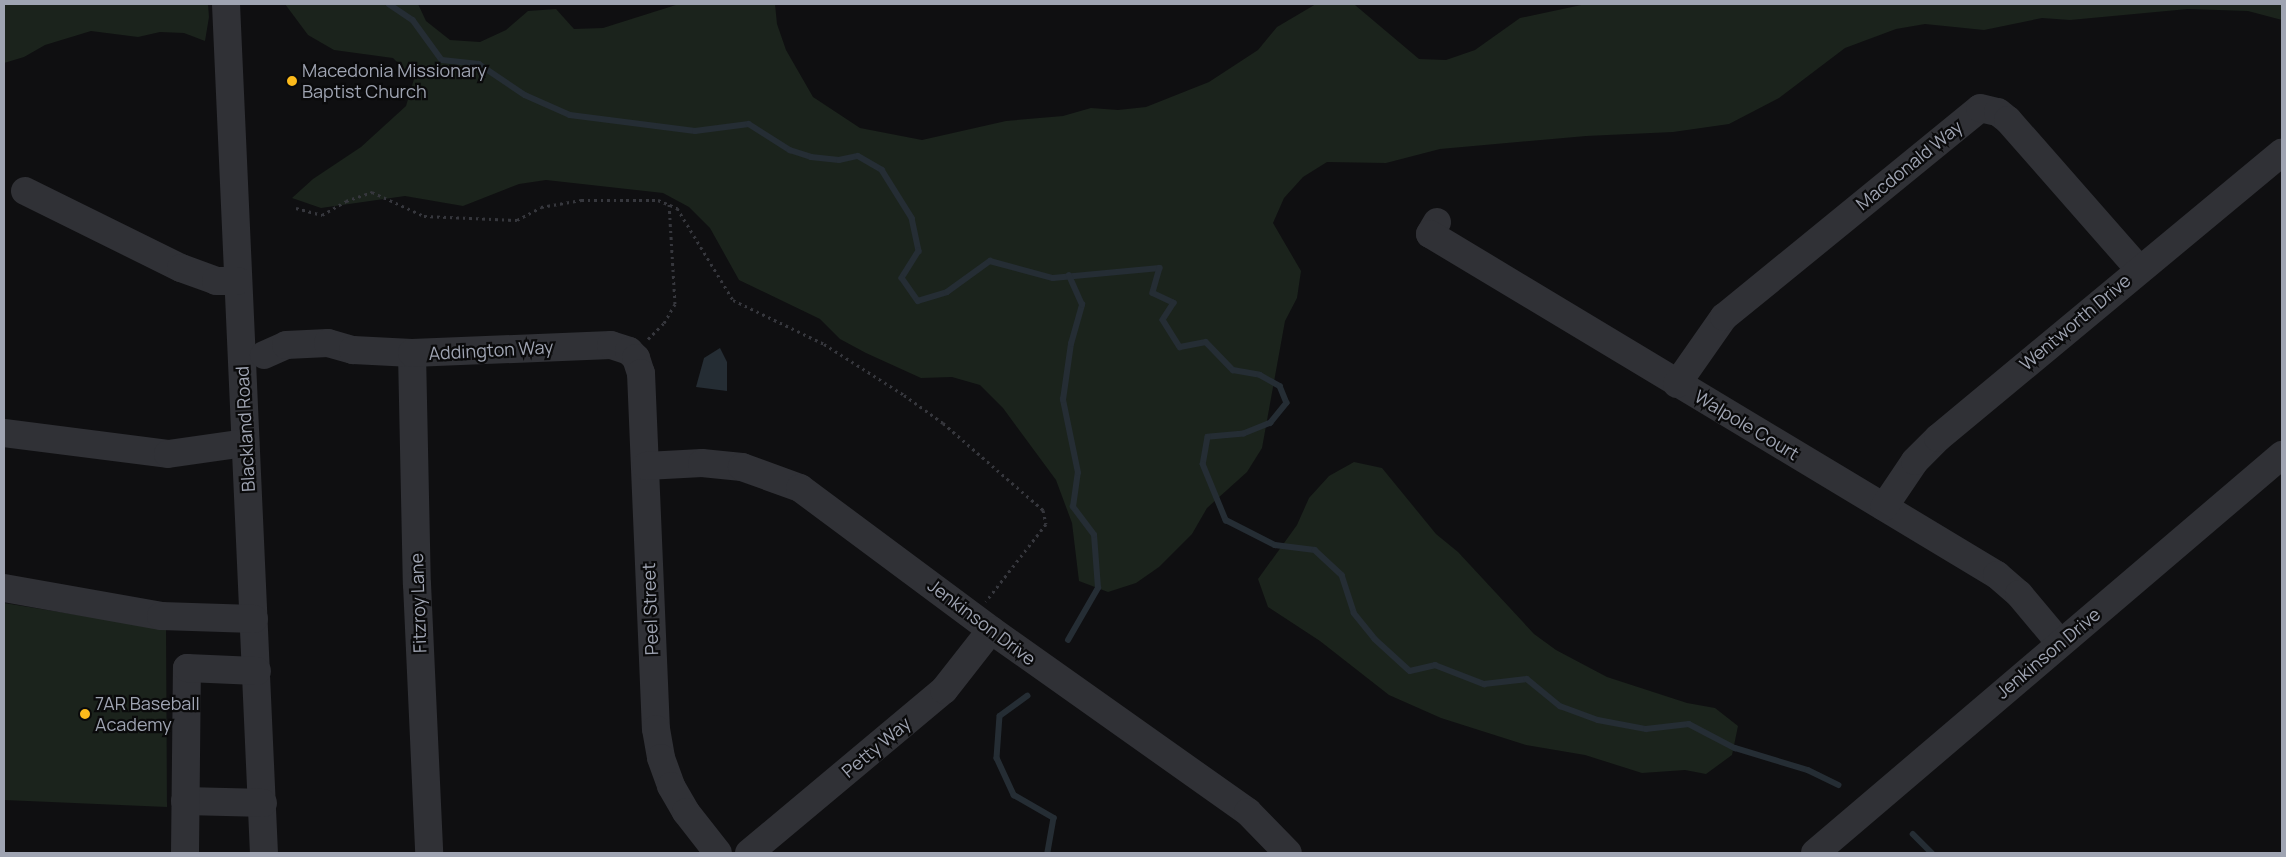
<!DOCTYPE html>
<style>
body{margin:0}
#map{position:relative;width:2286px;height:857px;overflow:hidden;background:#0f0f11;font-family:Manrope,sans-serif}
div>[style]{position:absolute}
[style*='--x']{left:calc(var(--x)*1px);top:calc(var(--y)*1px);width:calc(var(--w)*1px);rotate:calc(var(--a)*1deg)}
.green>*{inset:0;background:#1b231c}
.water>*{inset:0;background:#252d34}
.stream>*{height:5.5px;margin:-2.75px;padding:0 2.75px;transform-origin:2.75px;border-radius:2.75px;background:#252d34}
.path>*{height:3px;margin-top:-1.5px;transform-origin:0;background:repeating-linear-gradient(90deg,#36373d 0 2.5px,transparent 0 6.5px)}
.minor>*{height:28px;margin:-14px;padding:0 14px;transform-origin:14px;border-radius:14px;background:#303136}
.dots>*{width:14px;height:14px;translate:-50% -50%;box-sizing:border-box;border:2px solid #0a0a0b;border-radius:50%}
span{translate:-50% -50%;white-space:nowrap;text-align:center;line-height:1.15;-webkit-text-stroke:4.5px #0a0a0b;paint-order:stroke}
.poi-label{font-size:18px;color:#9fa4b2}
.left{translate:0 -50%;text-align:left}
.street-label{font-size:18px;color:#9fa4b2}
.frame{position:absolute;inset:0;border:5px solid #9fa4b2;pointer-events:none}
</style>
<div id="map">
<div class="green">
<div style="clip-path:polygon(4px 4px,208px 4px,209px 17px,205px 41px,184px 33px,160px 32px,138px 37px,91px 31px,45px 45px,24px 57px,4px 63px)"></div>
<div style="clip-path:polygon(285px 4px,418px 4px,426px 21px,450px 40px,480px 42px,506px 30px,528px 11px,556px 9px,574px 29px,603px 28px,679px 4px,775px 4px,777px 24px,786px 50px,813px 97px,860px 128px,922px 140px,1006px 121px,1063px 116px,1091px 108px,1118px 110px,1146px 107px,1209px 82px,1258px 50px,1277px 27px,1316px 4px,1355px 5px,1419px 59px,1446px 60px,1475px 50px,1520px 18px,1586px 4px,2282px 4px,2282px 20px,2248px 11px,2188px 9px,2070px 20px,2042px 18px,1984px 30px,1925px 24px,1896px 29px,1845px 48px,1779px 98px,1729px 124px,1673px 132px,1586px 136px,1440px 149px,1386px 163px,1327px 162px,1303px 177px,1284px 198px,1273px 223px,1301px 271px,1297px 298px,1285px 321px,1262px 448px,1247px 472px,1207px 508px,1192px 534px,1159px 567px,1136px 583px,1108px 592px,1079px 581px,1072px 523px,1056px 480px,1003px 408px,980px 385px,952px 377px,921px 378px,866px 353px,840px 339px,820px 319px,739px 280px,710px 228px,689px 207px,663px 193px,546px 180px,519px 184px,463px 206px,405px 196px,321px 208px,292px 198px,313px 179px,361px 147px,406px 106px,414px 79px,393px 58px,334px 50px,308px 35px)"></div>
<div style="clip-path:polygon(1354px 462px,1382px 468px,1436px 534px,1458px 552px,1534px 634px,1556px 650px,1607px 677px,1687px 703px,1715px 708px,1738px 726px,1732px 755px,1706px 774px,1685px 770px,1642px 773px,1585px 755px,1526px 745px,1441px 718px,1389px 695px,1320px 641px,1268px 607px,1258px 579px,1297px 525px,1309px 498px,1329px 476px)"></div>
<div style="clip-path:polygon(4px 603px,166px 629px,167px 807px,4px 800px)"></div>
</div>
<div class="water">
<div style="clip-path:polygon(720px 348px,727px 362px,727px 391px,696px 387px,704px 358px)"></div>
</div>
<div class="stream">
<div style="--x:389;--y:4;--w:29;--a:34"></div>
<div style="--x:413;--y:20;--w:49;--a:54.1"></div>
<div style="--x:442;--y:60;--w:37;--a:6"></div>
<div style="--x:479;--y:64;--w:55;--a:34"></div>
<div style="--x:525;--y:95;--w:49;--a:24"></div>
<div style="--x:570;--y:115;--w:126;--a:7.3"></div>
<div style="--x:695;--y:131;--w:54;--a:-7.4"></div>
<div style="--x:749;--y:124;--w:49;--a:32.4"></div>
<div style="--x:790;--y:150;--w:22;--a:18"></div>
<div style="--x:811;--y:157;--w:28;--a:6"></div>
<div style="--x:839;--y:160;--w:19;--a:-12"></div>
<div style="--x:858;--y:156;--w:28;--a:30"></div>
<div style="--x:882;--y:170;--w:57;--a:58"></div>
<div style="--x:912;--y:218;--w:34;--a:78"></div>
<div style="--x:919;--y:251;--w:32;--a:122"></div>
<div style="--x:902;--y:278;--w:28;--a:55"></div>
<div style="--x:918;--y:301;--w:30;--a:-17"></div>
<div style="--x:947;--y:292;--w:53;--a:-35.8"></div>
<div style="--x:990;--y:261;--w:65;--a:15.1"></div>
<div style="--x:1053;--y:278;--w:107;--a:-5.3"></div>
<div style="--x:1160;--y:268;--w:26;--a:106"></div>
<div style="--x:1153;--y:293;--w:23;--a:25"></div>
<div style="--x:1174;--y:303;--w:20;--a:123"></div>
<div style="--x:1163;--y:320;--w:32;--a:58"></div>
<div style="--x:1180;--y:347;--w:26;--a:-11"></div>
<div style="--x:1206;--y:342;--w:39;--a:46"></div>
<div style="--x:1233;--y:370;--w:27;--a:10"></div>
<div style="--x:1260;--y:375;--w:23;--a:29"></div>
<div style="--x:1280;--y:386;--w:18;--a:68"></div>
<div style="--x:1287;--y:403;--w:26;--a:129"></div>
<div style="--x:1271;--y:423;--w:29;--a:158"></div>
<div style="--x:1244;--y:434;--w:36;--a:175"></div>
<div style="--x:1208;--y:437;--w:27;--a:100"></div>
<div style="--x:1203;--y:464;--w:61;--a:67.7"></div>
<div style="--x:1226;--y:520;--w:55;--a:27"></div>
<div style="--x:1275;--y:545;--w:40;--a:7.1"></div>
<div style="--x:1315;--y:550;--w:37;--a:43"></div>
<div style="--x:1342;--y:575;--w:40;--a:72"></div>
<div style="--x:1354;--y:613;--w:33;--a:51"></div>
<div style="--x:1375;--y:639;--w:47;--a:42.4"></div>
<div style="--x:1410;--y:671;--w:26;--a:-13"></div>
<div style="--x:1435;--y:665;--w:53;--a:21.2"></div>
<div style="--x:1484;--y:684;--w:43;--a:-6.6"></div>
<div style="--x:1527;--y:679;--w:43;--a:39.3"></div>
<div style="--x:1560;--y:706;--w:40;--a:20.2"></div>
<div style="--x:1598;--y:720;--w:49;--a:10.6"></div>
<div style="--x:1646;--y:729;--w:43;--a:-6.6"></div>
<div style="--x:1689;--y:724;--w:52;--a:27.6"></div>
<div style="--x:1735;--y:748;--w:76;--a:16.8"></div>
<div style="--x:1808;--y:770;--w:34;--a:26"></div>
<div style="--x:1068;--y:640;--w:60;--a:-60"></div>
<div style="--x:1098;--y:588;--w:53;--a:-94.3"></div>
<div style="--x:1094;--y:535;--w:35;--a:-127"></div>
<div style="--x:1073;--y:507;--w:34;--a:-82"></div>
<div style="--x:1078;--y:473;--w:75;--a:-101.6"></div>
<div style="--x:1063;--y:400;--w:57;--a:-81.9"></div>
<div style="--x:1071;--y:344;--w:41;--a:-74.2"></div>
<div style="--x:1082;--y:305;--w:32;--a:-114"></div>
<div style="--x:1028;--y:696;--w:34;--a:144"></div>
<div style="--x:1000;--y:716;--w:42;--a:94.1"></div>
<div style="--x:997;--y:758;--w:41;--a:65.3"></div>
<div style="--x:1014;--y:795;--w:46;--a:29.9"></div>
<div style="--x:1054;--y:818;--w:36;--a:100"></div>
<div style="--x:1913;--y:834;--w:27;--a:45"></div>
</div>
<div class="path">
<div style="--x:296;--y:208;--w:27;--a:15"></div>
<div style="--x:322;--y:215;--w:28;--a:-30"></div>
<div style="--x:346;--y:201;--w:28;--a:-19"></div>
<div style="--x:372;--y:192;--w:57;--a:24.8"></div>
<div style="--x:424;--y:216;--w:93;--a:2.5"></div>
<div style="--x:517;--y:220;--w:27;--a:-28"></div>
<div style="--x:541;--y:207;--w:41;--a:-9.9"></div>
<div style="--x:581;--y:200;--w:77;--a:0"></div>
<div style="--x:658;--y:200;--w:21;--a:23"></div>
<div style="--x:677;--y:208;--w:108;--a:58.7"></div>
<div style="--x:733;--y:300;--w:101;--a:25.8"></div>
<div style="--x:824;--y:344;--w:95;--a:32.5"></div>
<div style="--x:904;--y:395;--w:48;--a:35.7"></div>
<div style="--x:943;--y:423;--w:133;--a:41"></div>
<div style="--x:1043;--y:510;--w:14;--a:78"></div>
<div style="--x:1046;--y:524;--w:98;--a:127.9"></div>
<div style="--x:648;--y:339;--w:23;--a:-45"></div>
<div style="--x:664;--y:323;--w:22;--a:-60"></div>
<div style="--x:675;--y:304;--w:100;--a:-93.4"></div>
</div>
<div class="minor">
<div style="--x:226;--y:4;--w:850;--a:87.44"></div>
<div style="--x:25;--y:191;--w:174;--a:26.3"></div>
<div style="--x:181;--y:268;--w:37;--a:20"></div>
<div style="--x:216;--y:281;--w:21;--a:0"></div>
<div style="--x:1437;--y:222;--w:14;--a:120"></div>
<div style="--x:1430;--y:234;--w:662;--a:31.02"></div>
<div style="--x:1997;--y:575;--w:29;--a:41"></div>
<div style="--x:2019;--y:594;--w:64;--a:50.1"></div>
<div style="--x:412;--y:353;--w:231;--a:88.8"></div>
<div style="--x:417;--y:584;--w:269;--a:87.4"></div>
<div style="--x:264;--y:355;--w:24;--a:-24"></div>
<div style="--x:286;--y:345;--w:42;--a:-2.7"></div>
<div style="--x:328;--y:343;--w:26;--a:16"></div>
<div style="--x:353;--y:350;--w:59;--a:2.9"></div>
<div style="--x:412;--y:353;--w:199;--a:-2.3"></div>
<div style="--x:611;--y:345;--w:19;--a:18"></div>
<div style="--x:629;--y:351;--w:10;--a:45"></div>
<div style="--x:636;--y:358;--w:16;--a:72"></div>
<div style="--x:641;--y:373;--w:356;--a:87.6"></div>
<div style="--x:656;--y:729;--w:29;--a:80"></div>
<div style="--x:661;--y:758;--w:30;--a:70"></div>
<div style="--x:671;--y:786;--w:30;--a:60"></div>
<div style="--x:686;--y:812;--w:52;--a:52"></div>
<div style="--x:1677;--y:384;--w:82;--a:-55"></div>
<div style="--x:1724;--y:317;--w:330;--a:-39.2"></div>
<div style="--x:1980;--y:108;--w:18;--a:13"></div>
<div style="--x:1998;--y:112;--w:13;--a:39"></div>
<div style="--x:2008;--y:120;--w:198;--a:48.7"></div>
<div style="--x:4;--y:433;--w:165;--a:7.3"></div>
<div style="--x:168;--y:454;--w:78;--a:-8.1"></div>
<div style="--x:646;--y:466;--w:56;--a:-3.1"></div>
<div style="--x:702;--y:463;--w:40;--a:5.7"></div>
<div style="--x:742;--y:467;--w:62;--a:19.9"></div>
<div style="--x:800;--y:488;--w:238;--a:36.6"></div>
<div style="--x:991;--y:630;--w:315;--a:35.3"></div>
<div style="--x:1248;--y:812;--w:57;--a:45.7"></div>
<div style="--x:1884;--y:507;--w:55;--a:-56"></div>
<div style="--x:1915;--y:461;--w:33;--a:-45"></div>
<div style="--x:1938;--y:438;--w:447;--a:-39.7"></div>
<div style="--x:4;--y:588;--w:159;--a:10.1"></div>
<div style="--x:161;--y:616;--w:93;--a:1.8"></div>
<div style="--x:185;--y:801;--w:78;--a:1.5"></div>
<div style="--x:185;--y:853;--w:185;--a:-89.4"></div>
<div style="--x:187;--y:668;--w:70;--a:2.5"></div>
<div style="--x:749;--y:853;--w:254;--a:-39.9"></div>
<div style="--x:944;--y:690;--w:76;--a:-51.9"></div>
<div style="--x:1815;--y:853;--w:614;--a:-40.44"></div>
</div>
<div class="dots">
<div style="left:292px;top:81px;background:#fcba1b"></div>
<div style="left:85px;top:714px;background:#fcba1b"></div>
</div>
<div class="poi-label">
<span class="left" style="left:302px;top:81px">Macedonia Missionary<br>Baptist Church</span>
<span class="left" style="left:95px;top:714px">7AR Baseball<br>Academy</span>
</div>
<div class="street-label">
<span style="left:1909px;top:165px;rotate:-39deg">Macdonald Way</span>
<span style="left:2075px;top:322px;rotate:-40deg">Wentworth Drive</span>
<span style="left:491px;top:350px;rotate:-3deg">Addington Way</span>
<span style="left:1747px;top:425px;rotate:31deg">Walpole Court</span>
<span style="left:245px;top:429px;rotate:-93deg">Blackland Road</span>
<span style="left:418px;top:603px;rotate:-92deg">Fitzroy Lane</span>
<span style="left:650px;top:609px;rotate:-92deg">Peel Street</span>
<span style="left:982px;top:622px;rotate:37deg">Jenkinson Drive</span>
<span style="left:2048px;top:653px;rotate:-40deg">Jenkinson Drive</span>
<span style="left:876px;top:747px;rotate:-40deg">Petty Way</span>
</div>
<div class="frame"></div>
</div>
